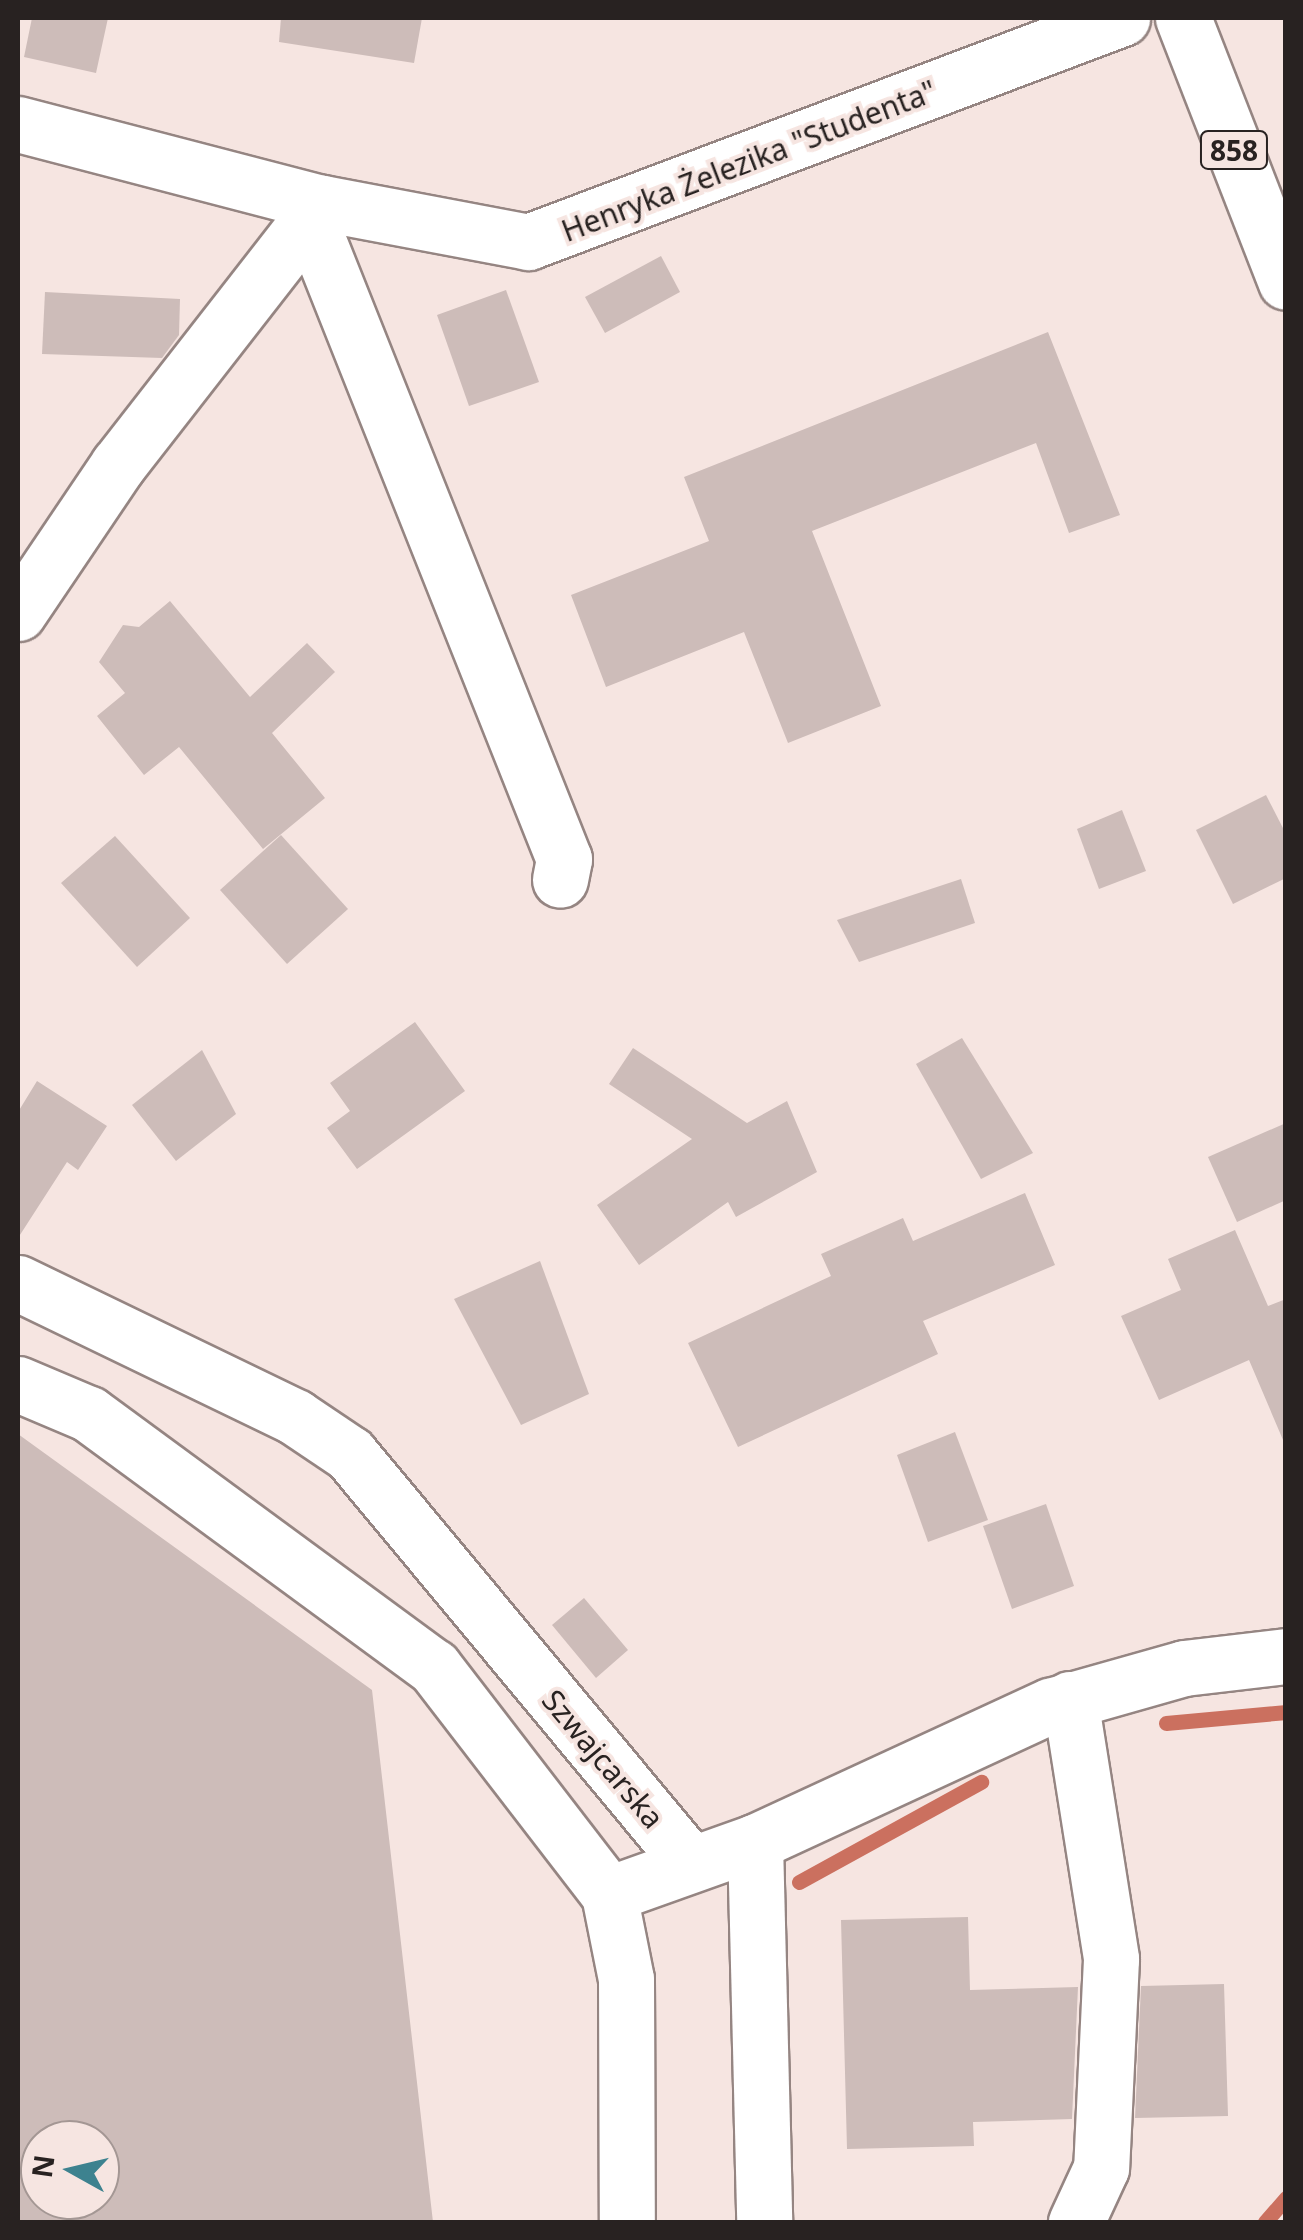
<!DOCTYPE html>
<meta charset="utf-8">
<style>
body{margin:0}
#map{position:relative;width:1303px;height:2240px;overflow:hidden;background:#f6e5e1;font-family:"Noto Sans",sans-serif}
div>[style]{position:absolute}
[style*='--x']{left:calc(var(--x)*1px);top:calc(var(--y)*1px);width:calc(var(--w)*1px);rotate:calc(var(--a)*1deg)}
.stream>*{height:15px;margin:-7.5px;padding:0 7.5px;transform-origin:7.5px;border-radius:7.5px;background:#cb705f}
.building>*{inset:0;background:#cdbcb9}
.roads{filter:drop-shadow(2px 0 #958582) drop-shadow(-2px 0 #958582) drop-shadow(0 2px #958582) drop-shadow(0 -2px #958582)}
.minor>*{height:55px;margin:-27.5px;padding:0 27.5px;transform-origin:27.5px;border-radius:27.5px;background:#fff}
.major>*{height:55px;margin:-27.5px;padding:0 27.5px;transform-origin:27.5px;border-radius:27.5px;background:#fff}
span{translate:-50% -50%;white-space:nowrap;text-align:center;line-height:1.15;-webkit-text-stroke:8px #f6e5e1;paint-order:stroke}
.shield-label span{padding:2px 8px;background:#f6e5e1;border:2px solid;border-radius:8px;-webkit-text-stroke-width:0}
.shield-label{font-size:28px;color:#282221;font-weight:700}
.street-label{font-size:30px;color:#282221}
.frame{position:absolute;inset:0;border:20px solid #282221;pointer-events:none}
.north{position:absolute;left:20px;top:2120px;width:100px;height:100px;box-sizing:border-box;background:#f6e5e1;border:2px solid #a49794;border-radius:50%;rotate:278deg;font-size:28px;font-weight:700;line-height:40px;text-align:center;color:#282221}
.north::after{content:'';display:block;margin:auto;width:35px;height:45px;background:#3d828f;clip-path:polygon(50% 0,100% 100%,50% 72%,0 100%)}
</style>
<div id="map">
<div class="stream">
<div style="--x:1166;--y:1723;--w:121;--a:-5.2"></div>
<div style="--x:799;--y:1882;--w:208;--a:-28.8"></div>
<div style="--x:1265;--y:2222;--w:32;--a:-49"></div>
</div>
<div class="building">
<div style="clip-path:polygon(32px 18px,108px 18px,96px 73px,24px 57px)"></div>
<div style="clip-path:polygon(281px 18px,422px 18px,414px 63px,279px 42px)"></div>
<div style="clip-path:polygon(661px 256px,680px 292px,605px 333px,585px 297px)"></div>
<div style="clip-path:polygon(506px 290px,539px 382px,469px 406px,437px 315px)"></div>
<div style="clip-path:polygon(45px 292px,180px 299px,179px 335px,162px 358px,42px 354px)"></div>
<div style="clip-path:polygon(1048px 332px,1120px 515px,1069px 533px,1036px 443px,812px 531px,881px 706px,788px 743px,744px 632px,606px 687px,571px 595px,709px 541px,684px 477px)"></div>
<div style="clip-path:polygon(170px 601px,250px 697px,307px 643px,335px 672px,272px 733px,325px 798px,263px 849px,179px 747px,144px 775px,97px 716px,125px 693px,99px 662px,123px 625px,139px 627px)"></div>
<div style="clip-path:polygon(1266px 795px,1286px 834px,1286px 878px,1233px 904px,1196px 830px)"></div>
<div style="clip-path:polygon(1122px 810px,1146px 871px,1099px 889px,1077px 829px)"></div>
<div style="clip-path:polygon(281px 835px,348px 909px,287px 964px,220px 890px)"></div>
<div style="clip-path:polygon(115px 836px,190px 918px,137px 967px,61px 883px)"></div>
<div style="clip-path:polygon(961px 879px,975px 923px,859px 962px,837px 920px)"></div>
<div style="clip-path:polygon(415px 1022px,465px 1091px,357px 1169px,327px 1128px,350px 1111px,330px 1083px)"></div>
<div style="clip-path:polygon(962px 1038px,1033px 1153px,981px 1179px,916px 1064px)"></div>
<div style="clip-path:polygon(633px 1048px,747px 1123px,787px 1101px,817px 1172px,736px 1217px,728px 1202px,639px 1265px,597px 1205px,692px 1139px,609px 1084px)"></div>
<div style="clip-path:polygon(202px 1050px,236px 1114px,176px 1161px,132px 1105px)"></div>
<div style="clip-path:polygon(37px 1081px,107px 1126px,78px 1170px,67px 1162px,18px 1238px,18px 1112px)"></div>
<div style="clip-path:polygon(1286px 1123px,1286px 1200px,1237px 1222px,1208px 1157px)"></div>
<div style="clip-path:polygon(1025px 1193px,1055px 1265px,923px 1321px,938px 1354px,738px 1447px,688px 1343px,831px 1276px,821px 1254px,903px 1218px,913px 1241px)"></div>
<div style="clip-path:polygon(1235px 1230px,1268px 1306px,1286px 1299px,1286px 1447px,1249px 1360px,1159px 1400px,1121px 1316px,1181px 1290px,1168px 1259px)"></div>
<div style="clip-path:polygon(540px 1261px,589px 1394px,521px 1425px,454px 1299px)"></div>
<div style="clip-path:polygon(955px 1432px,988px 1520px,928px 1542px,897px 1455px)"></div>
<div style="clip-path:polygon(evenodd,18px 1434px,372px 1690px,433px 2222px,18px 2222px,18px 1434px,40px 2140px,100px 2140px,100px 2200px,40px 2200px,40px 2140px)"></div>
<div style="clip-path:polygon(1046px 1504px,1074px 1586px,1012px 1609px,983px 1526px)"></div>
<div style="clip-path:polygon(584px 1598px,628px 1650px,596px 1678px,552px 1625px)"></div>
<div style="clip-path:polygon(968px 1917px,970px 1990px,1078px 1987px,1072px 2119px,973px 2122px,974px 2146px,847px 2149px,841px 1920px)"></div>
<div style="clip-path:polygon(1224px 1984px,1228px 2116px,1135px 2118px,1141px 1986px)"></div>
</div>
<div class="roads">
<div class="minor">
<div style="--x:18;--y:124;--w:314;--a:14.6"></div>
<div style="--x:322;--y:203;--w:210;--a:10.7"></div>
<div style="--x:528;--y:242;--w:635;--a:-20.66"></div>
<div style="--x:309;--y:218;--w:690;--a:68.31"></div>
<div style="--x:564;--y:859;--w:21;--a:101"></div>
<div style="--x:18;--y:613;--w:179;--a:-56"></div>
<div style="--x:118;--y:465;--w:332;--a:-52.1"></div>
<div style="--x:18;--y:1283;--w:308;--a:25.8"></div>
<div style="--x:295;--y:1417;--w:66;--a:33.9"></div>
<div style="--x:350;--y:1454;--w:532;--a:50.26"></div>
<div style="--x:18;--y:1384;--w:77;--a:22.9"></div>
<div style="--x:89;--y:1414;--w:428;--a:36.3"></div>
<div style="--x:434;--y:1667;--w:287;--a:52.4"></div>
<div style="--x:609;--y:1894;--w:87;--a:78.7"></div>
<div style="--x:626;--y:1979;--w:243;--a:89.8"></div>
<div style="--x:1070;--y:1699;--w:263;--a:81"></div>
<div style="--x:1111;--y:1959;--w:209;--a:92.7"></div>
<div style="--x:1101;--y:2168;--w:60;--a:114.8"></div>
<div style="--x:755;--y:1842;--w:380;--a:88.6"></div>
<div style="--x:609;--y:1894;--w:155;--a:-19.6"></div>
<div style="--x:755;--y:1842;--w:325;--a:-24.8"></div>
<div style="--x:1050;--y:1706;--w:139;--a:-15.8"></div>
<div style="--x:1184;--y:1668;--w:103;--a:-6.7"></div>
</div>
<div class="major">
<div style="--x:1183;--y:18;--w:283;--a:68.7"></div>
</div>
</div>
<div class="shield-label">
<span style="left:1234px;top:150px">858</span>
</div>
<div class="street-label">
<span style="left:749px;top:161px;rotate:-21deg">Henryka Żelezika "Studenta"</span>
<span style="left:603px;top:1759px;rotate:50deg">Szwajcarska</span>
</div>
<div class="frame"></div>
<div class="north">N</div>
</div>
